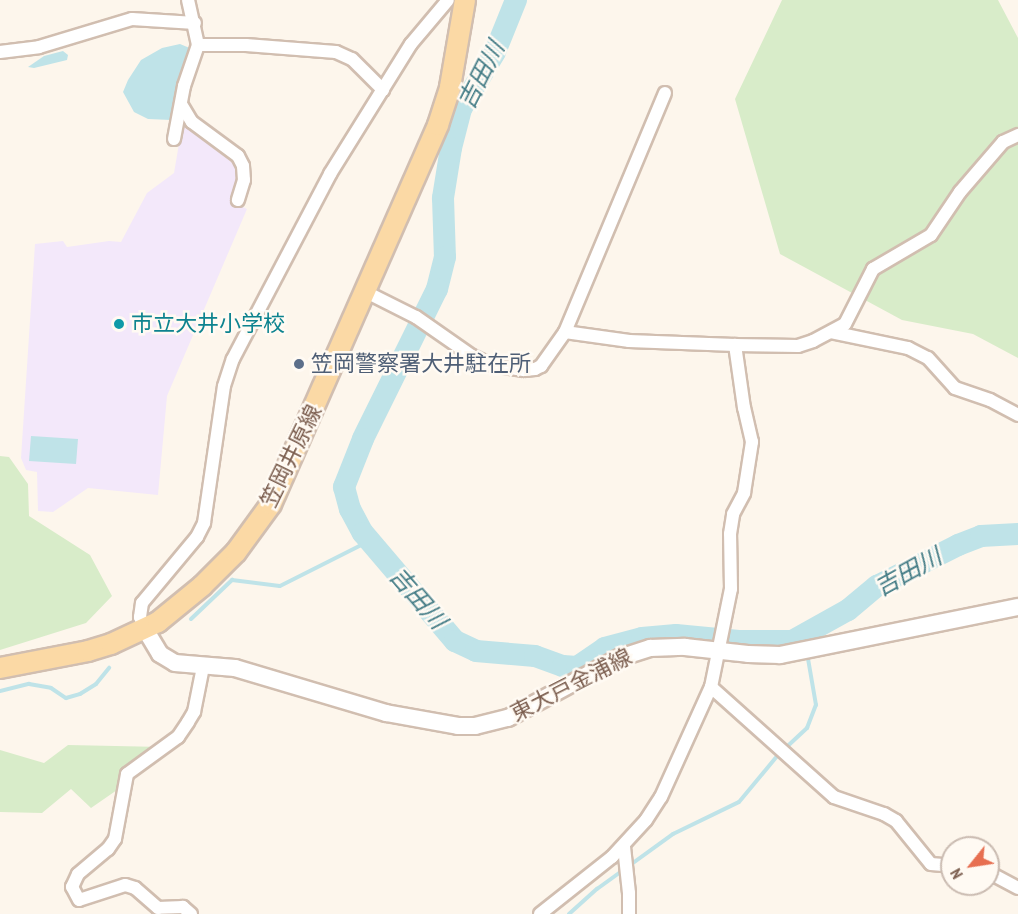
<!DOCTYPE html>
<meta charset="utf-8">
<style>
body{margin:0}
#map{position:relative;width:1018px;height:914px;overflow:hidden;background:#fdf6ec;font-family:"PT Sans Narrow","Noto Sans JP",sans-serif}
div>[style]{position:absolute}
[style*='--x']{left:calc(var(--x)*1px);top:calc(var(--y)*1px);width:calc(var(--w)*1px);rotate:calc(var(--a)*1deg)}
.education>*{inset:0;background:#f3e8fa}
.green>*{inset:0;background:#d8ecc9}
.water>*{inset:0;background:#bfe3e8}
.stream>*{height:4px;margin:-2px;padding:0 2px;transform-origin:2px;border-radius:2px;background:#bfe3e8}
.river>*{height:22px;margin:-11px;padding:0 11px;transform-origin:11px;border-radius:11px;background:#bfe3e8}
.roads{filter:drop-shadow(2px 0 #d1beb0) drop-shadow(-2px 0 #d1beb0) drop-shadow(0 2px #d1beb0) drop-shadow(0 -2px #d1beb0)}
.minor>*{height:12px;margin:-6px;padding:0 6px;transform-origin:6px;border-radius:6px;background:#fff}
.secondary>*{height:16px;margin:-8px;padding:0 8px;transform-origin:8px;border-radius:8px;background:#fff}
.primary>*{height:20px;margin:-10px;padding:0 10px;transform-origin:10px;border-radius:10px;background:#fbd9a5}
.dots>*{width:16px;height:16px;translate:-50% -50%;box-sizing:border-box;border:3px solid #fffaf3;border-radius:50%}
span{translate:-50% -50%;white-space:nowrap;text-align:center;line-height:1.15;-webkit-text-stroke:5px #fffaf3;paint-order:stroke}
.culture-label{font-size:22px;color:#0d838f}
.left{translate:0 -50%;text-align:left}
.service-label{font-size:22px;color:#4e5e75}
.street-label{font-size:22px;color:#7a5c4d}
.water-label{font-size:24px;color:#437c86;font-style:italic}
.north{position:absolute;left:940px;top:836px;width:60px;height:60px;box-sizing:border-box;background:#fffaf3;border:2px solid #cabbb1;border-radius:50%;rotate:240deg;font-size:16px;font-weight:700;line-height:24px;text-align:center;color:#7a5c4d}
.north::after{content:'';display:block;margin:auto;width:21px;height:27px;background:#e76f51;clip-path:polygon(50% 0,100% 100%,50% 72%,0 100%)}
</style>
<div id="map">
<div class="education">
<div style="clip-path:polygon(183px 120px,231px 155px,241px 176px,232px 202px,247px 209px,167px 396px,158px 495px,88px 488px,53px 512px,38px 511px,37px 472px,26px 470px,21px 458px,35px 244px,63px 241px,67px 247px,109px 241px,121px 242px,147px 193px,174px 173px)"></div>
</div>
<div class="green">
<div style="clip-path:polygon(782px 0,998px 0,1018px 38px,1018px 358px,973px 334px,902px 320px,780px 254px,735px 99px)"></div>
<div style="clip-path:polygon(0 456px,9px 457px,28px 484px,29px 516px,90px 555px,112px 596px,86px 623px,0 650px)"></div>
<div style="clip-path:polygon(68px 745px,163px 747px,156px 763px,91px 808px,71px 789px,42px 813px,0 812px,0 750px,44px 763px)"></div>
</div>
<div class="water">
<div style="clip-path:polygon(180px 44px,192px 49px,183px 69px,171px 120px,148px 119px,134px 112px,123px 92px,128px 80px,141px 60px,162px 48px)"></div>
<div style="clip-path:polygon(63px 51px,68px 55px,67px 60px,34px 68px,28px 67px,44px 56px)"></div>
<div style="clip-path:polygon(31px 436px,78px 439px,76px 464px,29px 461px)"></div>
</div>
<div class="stream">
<div style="--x:191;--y:619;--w:57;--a:-43.6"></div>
<div style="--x:232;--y:580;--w:48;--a:7.1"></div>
<div style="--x:280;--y:586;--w:100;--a:-26.8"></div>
<div style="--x:804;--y:637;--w:8;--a:76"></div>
<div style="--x:0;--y:691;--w:30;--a:-14"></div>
<div style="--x:29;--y:684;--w:22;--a:10"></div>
<div style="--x:51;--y:688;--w:18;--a:34"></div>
<div style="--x:66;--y:698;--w:15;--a:-16"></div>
<div style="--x:80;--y:694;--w:19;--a:-32"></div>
<div style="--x:96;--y:684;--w:21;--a:-51"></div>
<div style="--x:569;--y:914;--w:38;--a:-42"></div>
<div style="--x:597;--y:889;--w:94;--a:-35.9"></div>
<div style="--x:673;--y:834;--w:73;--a:-25.9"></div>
<div style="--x:739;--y:802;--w:61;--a:-50.3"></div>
<div style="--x:778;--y:755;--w:40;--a:-43"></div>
<div style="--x:807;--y:728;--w:25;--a:-69"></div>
<div style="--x:816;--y:705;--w:53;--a:-99.8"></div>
</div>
<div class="river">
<div style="--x:516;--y:0;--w:56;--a:112"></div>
<div style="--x:495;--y:52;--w:66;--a:120.8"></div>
<div style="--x:461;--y:109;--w:40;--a:104.4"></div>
<div style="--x:451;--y:148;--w:51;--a:99.1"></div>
<div style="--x:443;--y:198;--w:59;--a:88.1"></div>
<div style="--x:445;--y:257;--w:33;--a:104"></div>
<div style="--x:437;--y:289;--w:167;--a:116.3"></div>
<div style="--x:363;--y:439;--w:52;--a:111.6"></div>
<div style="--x:344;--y:487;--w:23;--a:75"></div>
<div style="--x:350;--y:509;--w:27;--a:62"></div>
<div style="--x:363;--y:533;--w:142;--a:49.6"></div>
<div style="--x:455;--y:641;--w:23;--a:25"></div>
<div style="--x:476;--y:651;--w:59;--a:4.8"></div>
<div style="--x:535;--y:656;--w:30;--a:20"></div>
<div style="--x:563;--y:666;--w:14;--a:4"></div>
<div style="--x:577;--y:667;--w:34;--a:-34"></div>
<div style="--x:605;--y:648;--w:38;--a:-15"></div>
<div style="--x:642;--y:638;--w:34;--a:-5"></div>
<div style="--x:676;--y:635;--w:63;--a:5.4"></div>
<div style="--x:739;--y:641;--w:53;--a:0"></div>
<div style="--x:792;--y:641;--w:64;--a:-29"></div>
<div style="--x:848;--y:610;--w:38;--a:-40"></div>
<div style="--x:877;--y:586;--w:91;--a:-26.8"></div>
<div style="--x:958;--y:545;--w:25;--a:-21"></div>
<div style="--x:981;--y:536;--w:37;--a:-3"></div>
</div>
<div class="roads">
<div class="minor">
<div style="--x:198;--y:45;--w:48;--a:0"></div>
<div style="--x:246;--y:45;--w:90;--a:4.4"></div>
<div style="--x:336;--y:52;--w:17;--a:24"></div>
<div style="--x:352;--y:59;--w:44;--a:45"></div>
<div style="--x:0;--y:52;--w:39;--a:-7"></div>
<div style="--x:39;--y:47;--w:97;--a:-16.8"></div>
<div style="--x:132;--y:19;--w:63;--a:3.6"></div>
<div style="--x:181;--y:104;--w:21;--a:59"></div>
<div style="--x:192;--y:122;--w:57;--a:36.5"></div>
<div style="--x:238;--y:156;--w:11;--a:63"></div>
<div style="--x:243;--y:166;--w:14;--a:86"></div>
<div style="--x:244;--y:180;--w:21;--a:107"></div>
<div style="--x:174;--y:139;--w:54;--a:-79.3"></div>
<div style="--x:184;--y:86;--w:43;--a:-71.1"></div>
<div style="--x:198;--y:45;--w:46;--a:-102.5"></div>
<div style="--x:366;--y:292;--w:56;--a:26.6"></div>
<div style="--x:416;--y:317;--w:68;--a:34.9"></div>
<div style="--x:472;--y:356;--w:21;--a:25"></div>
<div style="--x:491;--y:365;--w:33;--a:9"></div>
<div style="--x:524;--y:370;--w:11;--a:-5"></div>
<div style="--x:535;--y:369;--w:7;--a:-27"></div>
<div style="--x:541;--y:366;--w:42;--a:-54.8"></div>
<div style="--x:565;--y:332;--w:259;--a:-67.3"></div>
<div style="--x:565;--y:332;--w:65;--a:8"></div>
<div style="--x:629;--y:341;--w:106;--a:2.2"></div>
<div style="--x:735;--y:345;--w:63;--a:0.9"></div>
<div style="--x:798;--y:346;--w:16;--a:-18"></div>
<div style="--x:813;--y:341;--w:36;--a:-28"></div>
<div style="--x:845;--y:324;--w:62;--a:-63"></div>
<div style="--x:873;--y:269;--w:67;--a:-30.4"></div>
<div style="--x:931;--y:235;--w:52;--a:-56"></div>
<div style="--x:960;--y:192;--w:66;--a:-49.3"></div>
<div style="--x:1003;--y:142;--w:17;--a:-25"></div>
<div style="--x:831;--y:332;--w:79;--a:11.7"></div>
<div style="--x:908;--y:348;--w:22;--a:27"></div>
<div style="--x:928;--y:358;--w:40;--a:48"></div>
<div style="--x:955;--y:388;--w:37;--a:19"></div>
<div style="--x:990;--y:400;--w:32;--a:28"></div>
<div style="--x:145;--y:629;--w:13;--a:-113"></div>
<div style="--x:140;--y:617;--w:14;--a:-82"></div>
<div style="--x:142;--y:603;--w:86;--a:-50.2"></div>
<div style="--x:197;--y:537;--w:16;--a:-63"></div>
<div style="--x:204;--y:523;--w:138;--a:-81.7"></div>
<div style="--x:224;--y:386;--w:28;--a:-72"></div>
<div style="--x:233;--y:359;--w:209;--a:-62.3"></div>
<div style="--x:330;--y:174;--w:153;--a:-58.1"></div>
<div style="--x:411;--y:44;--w:57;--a:-49.9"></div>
<div style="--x:711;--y:687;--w:165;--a:41.8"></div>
<div style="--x:834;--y:797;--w:53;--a:18.8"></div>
<div style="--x:884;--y:814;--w:14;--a:30"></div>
<div style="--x:896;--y:821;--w:55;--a:50.9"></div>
<div style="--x:931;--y:864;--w:21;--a:5"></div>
<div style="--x:624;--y:847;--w:46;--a:83.8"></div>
<div style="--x:629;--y:893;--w:21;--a:90"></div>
<div style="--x:988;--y:872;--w:34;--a:28"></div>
<div style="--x:191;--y:914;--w:11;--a:-139"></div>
<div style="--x:183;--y:907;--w:25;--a:178"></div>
<div style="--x:158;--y:908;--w:30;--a:-139"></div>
<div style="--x:135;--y:888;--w:10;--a:-163"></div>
<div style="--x:125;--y:885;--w:48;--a:161.9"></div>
<div style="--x:79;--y:900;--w:15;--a:-118"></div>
<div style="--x:72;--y:887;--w:14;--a:-65"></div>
<div style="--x:78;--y:874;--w:39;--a:-40"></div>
<div style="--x:108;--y:849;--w:12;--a:-55"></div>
<div style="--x:115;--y:839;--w:66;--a:-79.5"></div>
<div style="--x:127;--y:774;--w:63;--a:-36"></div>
<div style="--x:178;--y:737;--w:18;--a:-56"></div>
<div style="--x:188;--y:722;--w:12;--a:-59"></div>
<div style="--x:194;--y:712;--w:46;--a:-78.7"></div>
<div style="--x:540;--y:914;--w:92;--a:-38.4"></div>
<div style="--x:612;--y:857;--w:50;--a:-47.4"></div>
<div style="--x:646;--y:820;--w:27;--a:-57"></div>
<div style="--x:661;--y:797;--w:121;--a:-65.6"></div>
<div style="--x:711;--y:687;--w:100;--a:-78.5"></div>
<div style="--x:731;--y:589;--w:55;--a:-91"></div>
<div style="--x:730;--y:534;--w:20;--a:-81"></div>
<div style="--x:733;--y:514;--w:24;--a:-62"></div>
<div style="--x:744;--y:493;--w:52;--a:-81.1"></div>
<div style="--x:752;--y:442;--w:35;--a:-103"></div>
<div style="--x:744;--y:408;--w:64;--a:-98.1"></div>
</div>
<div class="secondary">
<div style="--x:145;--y:629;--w:29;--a:59"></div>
<div style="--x:160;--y:654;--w:17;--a:31"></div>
<div style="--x:175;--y:663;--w:60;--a:4.8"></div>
<div style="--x:235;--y:668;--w:158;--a:16.6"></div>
<div style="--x:386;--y:713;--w:73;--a:10.2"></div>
<div style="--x:458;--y:726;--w:17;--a:0"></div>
<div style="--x:475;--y:726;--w:34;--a:-14"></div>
<div style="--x:508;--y:718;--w:126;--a:-28.4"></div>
<div style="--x:619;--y:658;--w:33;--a:-18"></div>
<div style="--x:650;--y:648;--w:35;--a:-2"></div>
<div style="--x:685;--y:647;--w:63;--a:6.3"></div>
<div style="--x:748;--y:654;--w:32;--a:2"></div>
<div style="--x:780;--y:655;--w:243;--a:-11.4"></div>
</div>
<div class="primary">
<div style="--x:0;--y:668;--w:90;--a:-10.9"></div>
<div style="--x:88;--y:651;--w:24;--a:-17"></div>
<div style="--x:111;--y:644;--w:52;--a:-25.1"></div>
<div style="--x:158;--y:622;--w:57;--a:-39.3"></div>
<div style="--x:202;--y:586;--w:48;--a:-45"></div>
<div style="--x:236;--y:552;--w:59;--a:-53.9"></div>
<div style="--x:271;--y:504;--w:414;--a:-66.2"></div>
<div style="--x:438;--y:125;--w:40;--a:-72"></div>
<div style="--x:450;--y:87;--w:88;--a:-80.2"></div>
</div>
</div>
<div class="dots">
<div style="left:119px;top:324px;background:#0f9aa8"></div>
<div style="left:299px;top:364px;background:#5c6f8a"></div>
</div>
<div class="culture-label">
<span class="left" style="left:131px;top:324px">市立大井小学校</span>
</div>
<div class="service-label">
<span class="left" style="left:311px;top:364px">笠岡警察署大井駐在所</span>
</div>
<div class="street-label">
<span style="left:291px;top:456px;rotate:-64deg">笠岡井原線</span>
<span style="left:571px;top:685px;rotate:-27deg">東大戸金浦線</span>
</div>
<div class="water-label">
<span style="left:481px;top:75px;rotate:-63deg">吉田川</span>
<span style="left:908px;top:572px;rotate:-29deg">吉田川</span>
<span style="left:418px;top:598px;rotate:49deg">吉田川</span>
</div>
<div class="north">N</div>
</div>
